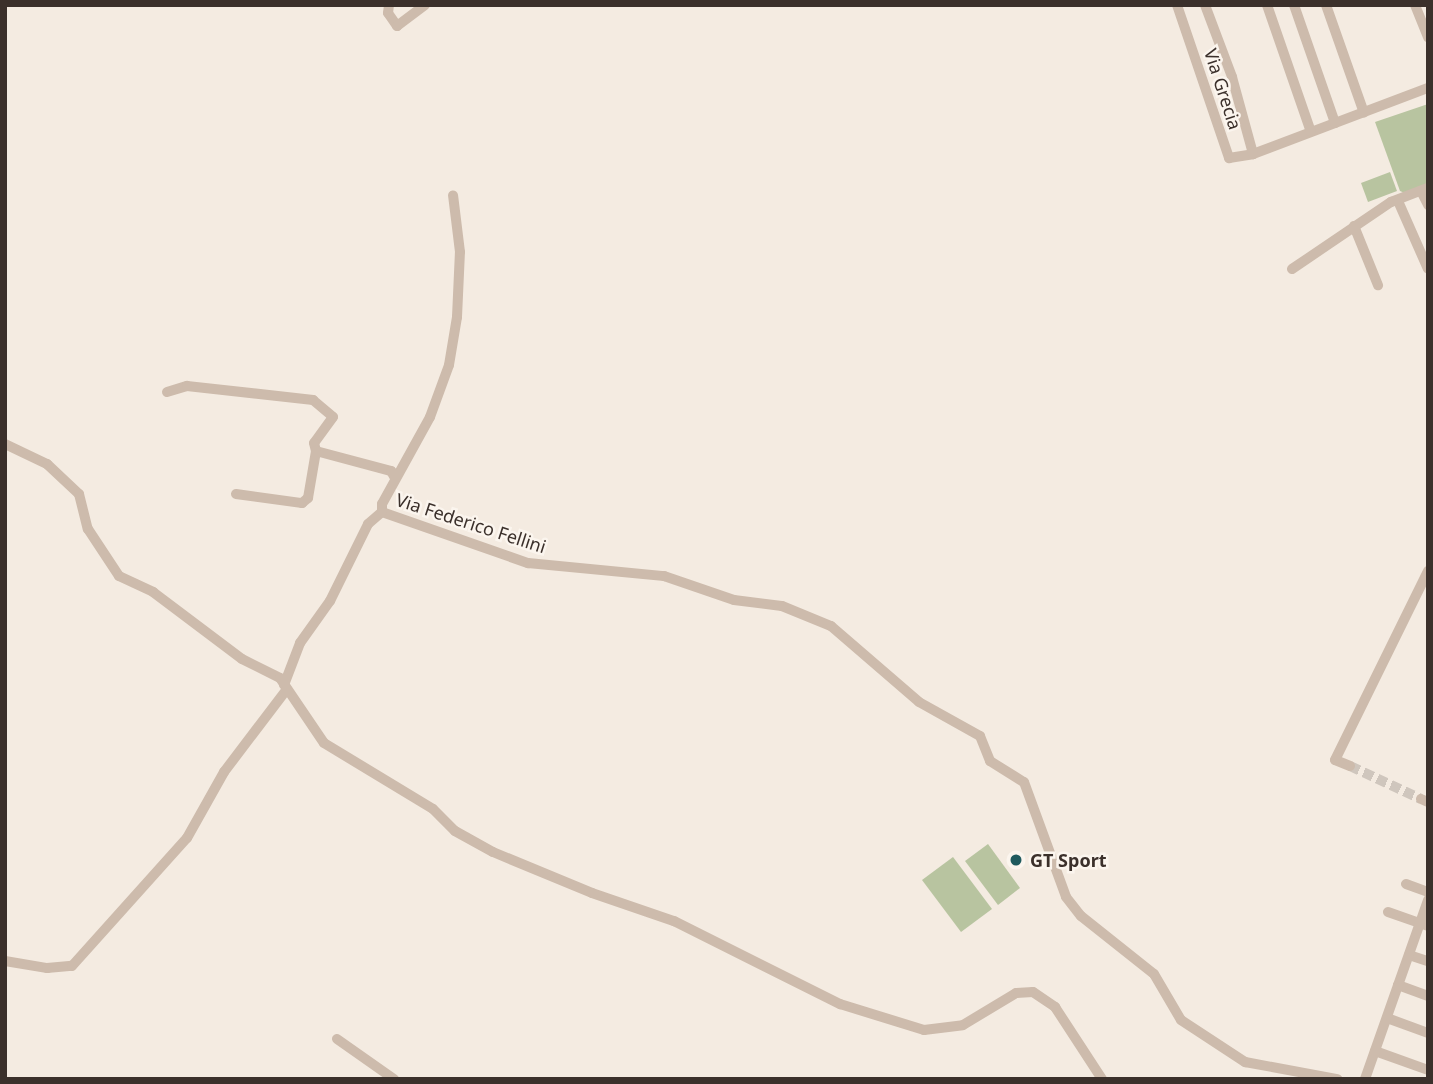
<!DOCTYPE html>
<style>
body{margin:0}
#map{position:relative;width:1433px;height:1084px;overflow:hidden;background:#f4ebe1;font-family:"Noto Sans",sans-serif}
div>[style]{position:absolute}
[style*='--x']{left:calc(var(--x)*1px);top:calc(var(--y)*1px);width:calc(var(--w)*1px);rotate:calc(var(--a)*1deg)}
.green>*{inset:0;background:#b8c4a0}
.minor-tunnel>*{height:10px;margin-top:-5px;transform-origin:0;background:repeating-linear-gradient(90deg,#cfc6bd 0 10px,transparent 0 15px)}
.minor>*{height:10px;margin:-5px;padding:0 5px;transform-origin:5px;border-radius:5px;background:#cdbbac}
.dots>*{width:19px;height:19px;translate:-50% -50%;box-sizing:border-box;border:4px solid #fbf5ee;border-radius:50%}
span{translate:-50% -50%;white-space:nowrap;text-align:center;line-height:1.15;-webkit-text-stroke:5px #fbf5ee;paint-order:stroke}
.street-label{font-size:18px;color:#3b302b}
.poi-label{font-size:18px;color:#3b302b;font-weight:700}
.left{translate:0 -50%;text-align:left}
.frame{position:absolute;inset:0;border:7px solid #3b302b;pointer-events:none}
</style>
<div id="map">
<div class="green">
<div style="clip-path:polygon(1428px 104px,1428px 183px,1407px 194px,1400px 191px,1375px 122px)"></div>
<div style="clip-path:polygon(1390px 172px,1397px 191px,1368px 202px,1361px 183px)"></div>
<div style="clip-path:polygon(988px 844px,1020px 888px,998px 905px,965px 861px)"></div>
<div style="clip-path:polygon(953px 857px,992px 909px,961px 932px,922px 880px)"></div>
</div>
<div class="minor-tunnel">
<div style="--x:1350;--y:766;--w:78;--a:24.9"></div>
</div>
<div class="minor">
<div style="--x:389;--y:5;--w:8;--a:97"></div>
<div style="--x:388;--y:13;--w:16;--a:55"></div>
<div style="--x:397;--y:26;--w:35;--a:-37"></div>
<div style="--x:1177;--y:5;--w:162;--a:71.2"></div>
<div style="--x:1229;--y:158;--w:24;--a:-9"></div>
<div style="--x:1253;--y:154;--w:187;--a:-20.7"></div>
<div style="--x:1205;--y:5;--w:77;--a:69.4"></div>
<div style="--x:1232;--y:77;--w:80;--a:74.7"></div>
<div style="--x:1267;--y:5;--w:134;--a:70.9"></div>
<div style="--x:1294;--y:5;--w:125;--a:70.8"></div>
<div style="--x:1326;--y:5;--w:114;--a:70.6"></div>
<div style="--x:1415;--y:5;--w:35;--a:68"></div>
<div style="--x:1421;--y:191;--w:16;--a:63"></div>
<div style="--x:1398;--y:201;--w:74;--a:66.2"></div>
<div style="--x:1354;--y:226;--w:64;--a:67.9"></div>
<div style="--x:1292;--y:269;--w:120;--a:-34.1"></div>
<div style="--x:1391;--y:202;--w:40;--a:-21"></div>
<div style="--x:167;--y:392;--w:21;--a:-17"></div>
<div style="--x:187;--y:386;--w:127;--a:6.3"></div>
<div style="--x:313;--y:400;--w:26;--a:40"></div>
<div style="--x:333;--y:417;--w:32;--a:126"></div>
<div style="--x:314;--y:443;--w:8;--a:76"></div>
<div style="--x:316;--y:451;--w:78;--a:14.9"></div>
<div style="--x:391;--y:471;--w:8;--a:60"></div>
<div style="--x:5;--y:444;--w:47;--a:25.5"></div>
<div style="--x:47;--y:464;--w:44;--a:43.2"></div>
<div style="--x:79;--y:494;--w:36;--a:76"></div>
<div style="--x:88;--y:529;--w:56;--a:56.6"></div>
<div style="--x:119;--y:576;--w:38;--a:25"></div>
<div style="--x:153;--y:592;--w:111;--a:37"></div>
<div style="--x:242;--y:659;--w:42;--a:26.6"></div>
<div style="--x:280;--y:678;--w:78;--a:55.9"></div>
<div style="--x:324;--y:743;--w:127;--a:31.2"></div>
<div style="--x:433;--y:809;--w:31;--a:45"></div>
<div style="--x:455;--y:831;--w:43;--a:28.9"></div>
<div style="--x:493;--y:852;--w:107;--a:22.5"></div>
<div style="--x:592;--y:893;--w:87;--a:18.9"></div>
<div style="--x:674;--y:921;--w:186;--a:26.6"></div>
<div style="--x:840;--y:1004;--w:88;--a:17.2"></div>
<div style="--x:924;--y:1030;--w:39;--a:-7"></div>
<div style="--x:963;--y:1025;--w:62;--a:-31.1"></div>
<div style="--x:1016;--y:993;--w:17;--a:-3"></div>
<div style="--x:1033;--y:992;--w:27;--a:34"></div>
<div style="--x:1055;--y:1007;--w:86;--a:56.9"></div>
<div style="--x:236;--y:494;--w:67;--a:7.8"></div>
<div style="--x:302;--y:503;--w:8;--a:-40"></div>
<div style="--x:308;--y:498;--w:48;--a:-80.3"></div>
<div style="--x:382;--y:512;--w:155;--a:19.3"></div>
<div style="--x:528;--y:563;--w:137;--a:5.5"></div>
<div style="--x:664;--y:576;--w:74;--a:18.9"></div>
<div style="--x:734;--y:600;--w:48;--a:7.1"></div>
<div style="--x:782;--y:606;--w:53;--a:22.2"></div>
<div style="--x:831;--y:626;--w:116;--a:40.8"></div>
<div style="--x:919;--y:702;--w:70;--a:29.1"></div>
<div style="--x:980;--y:736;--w:27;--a:68"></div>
<div style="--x:990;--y:761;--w:40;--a:32"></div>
<div style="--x:1024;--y:782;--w:122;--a:69.9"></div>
<div style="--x:1066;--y:897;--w:24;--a:52"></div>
<div style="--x:1081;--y:916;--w:93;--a:38.5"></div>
<div style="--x:1154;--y:974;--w:53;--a:59.6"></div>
<div style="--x:1181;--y:1020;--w:77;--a:33.3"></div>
<div style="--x:1245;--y:1062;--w:94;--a:10.5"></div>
<div style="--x:382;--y:512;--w:8;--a:-90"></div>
<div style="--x:382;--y:504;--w:99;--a:-61.1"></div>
<div style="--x:430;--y:417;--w:55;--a:-69.9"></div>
<div style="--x:449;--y:365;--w:49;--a:-80.5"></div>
<div style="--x:457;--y:317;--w:65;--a:-87.4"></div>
<div style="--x:460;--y:252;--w:57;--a:-97"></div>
<div style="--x:284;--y:685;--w:45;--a:-69.1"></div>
<div style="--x:300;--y:643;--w:52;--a:-54.5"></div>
<div style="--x:330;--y:601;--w:86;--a:-63.7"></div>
<div style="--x:368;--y:524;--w:18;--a:-41"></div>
<div style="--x:1350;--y:766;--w:16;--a:-158"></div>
<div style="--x:1335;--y:760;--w:211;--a:-63.8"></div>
<div style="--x:1421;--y:799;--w:8;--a:23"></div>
<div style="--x:1406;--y:884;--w:23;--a:20"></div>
<div style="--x:1388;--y:912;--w:42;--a:19.3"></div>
<div style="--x:1409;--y:955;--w:20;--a:18"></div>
<div style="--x:5;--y:961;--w:43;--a:9.5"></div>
<div style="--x:47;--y:968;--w:25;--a:-5"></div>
<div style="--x:72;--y:966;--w:172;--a:-48.1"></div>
<div style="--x:187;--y:838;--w:76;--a:-60.7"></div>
<div style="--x:224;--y:772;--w:104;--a:-52.8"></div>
<div style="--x:1398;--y:985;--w:32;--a:20"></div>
<div style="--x:1387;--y:1018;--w:44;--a:20.1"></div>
<div style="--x:337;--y:1039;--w:70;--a:35.1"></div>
<div style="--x:1375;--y:1051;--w:56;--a:19.7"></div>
<div style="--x:1365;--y:1079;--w:190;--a:-70.6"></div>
</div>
<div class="dots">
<div style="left:1016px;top:860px;background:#1f5a5e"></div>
</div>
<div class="street-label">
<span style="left:1223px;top:89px;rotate:72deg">Via Grecia</span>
<span style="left:471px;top:523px;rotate:18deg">Via Federico Fellini</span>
</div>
<div class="poi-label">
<span class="left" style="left:1030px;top:860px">GT Sport</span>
</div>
<div class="frame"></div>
</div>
